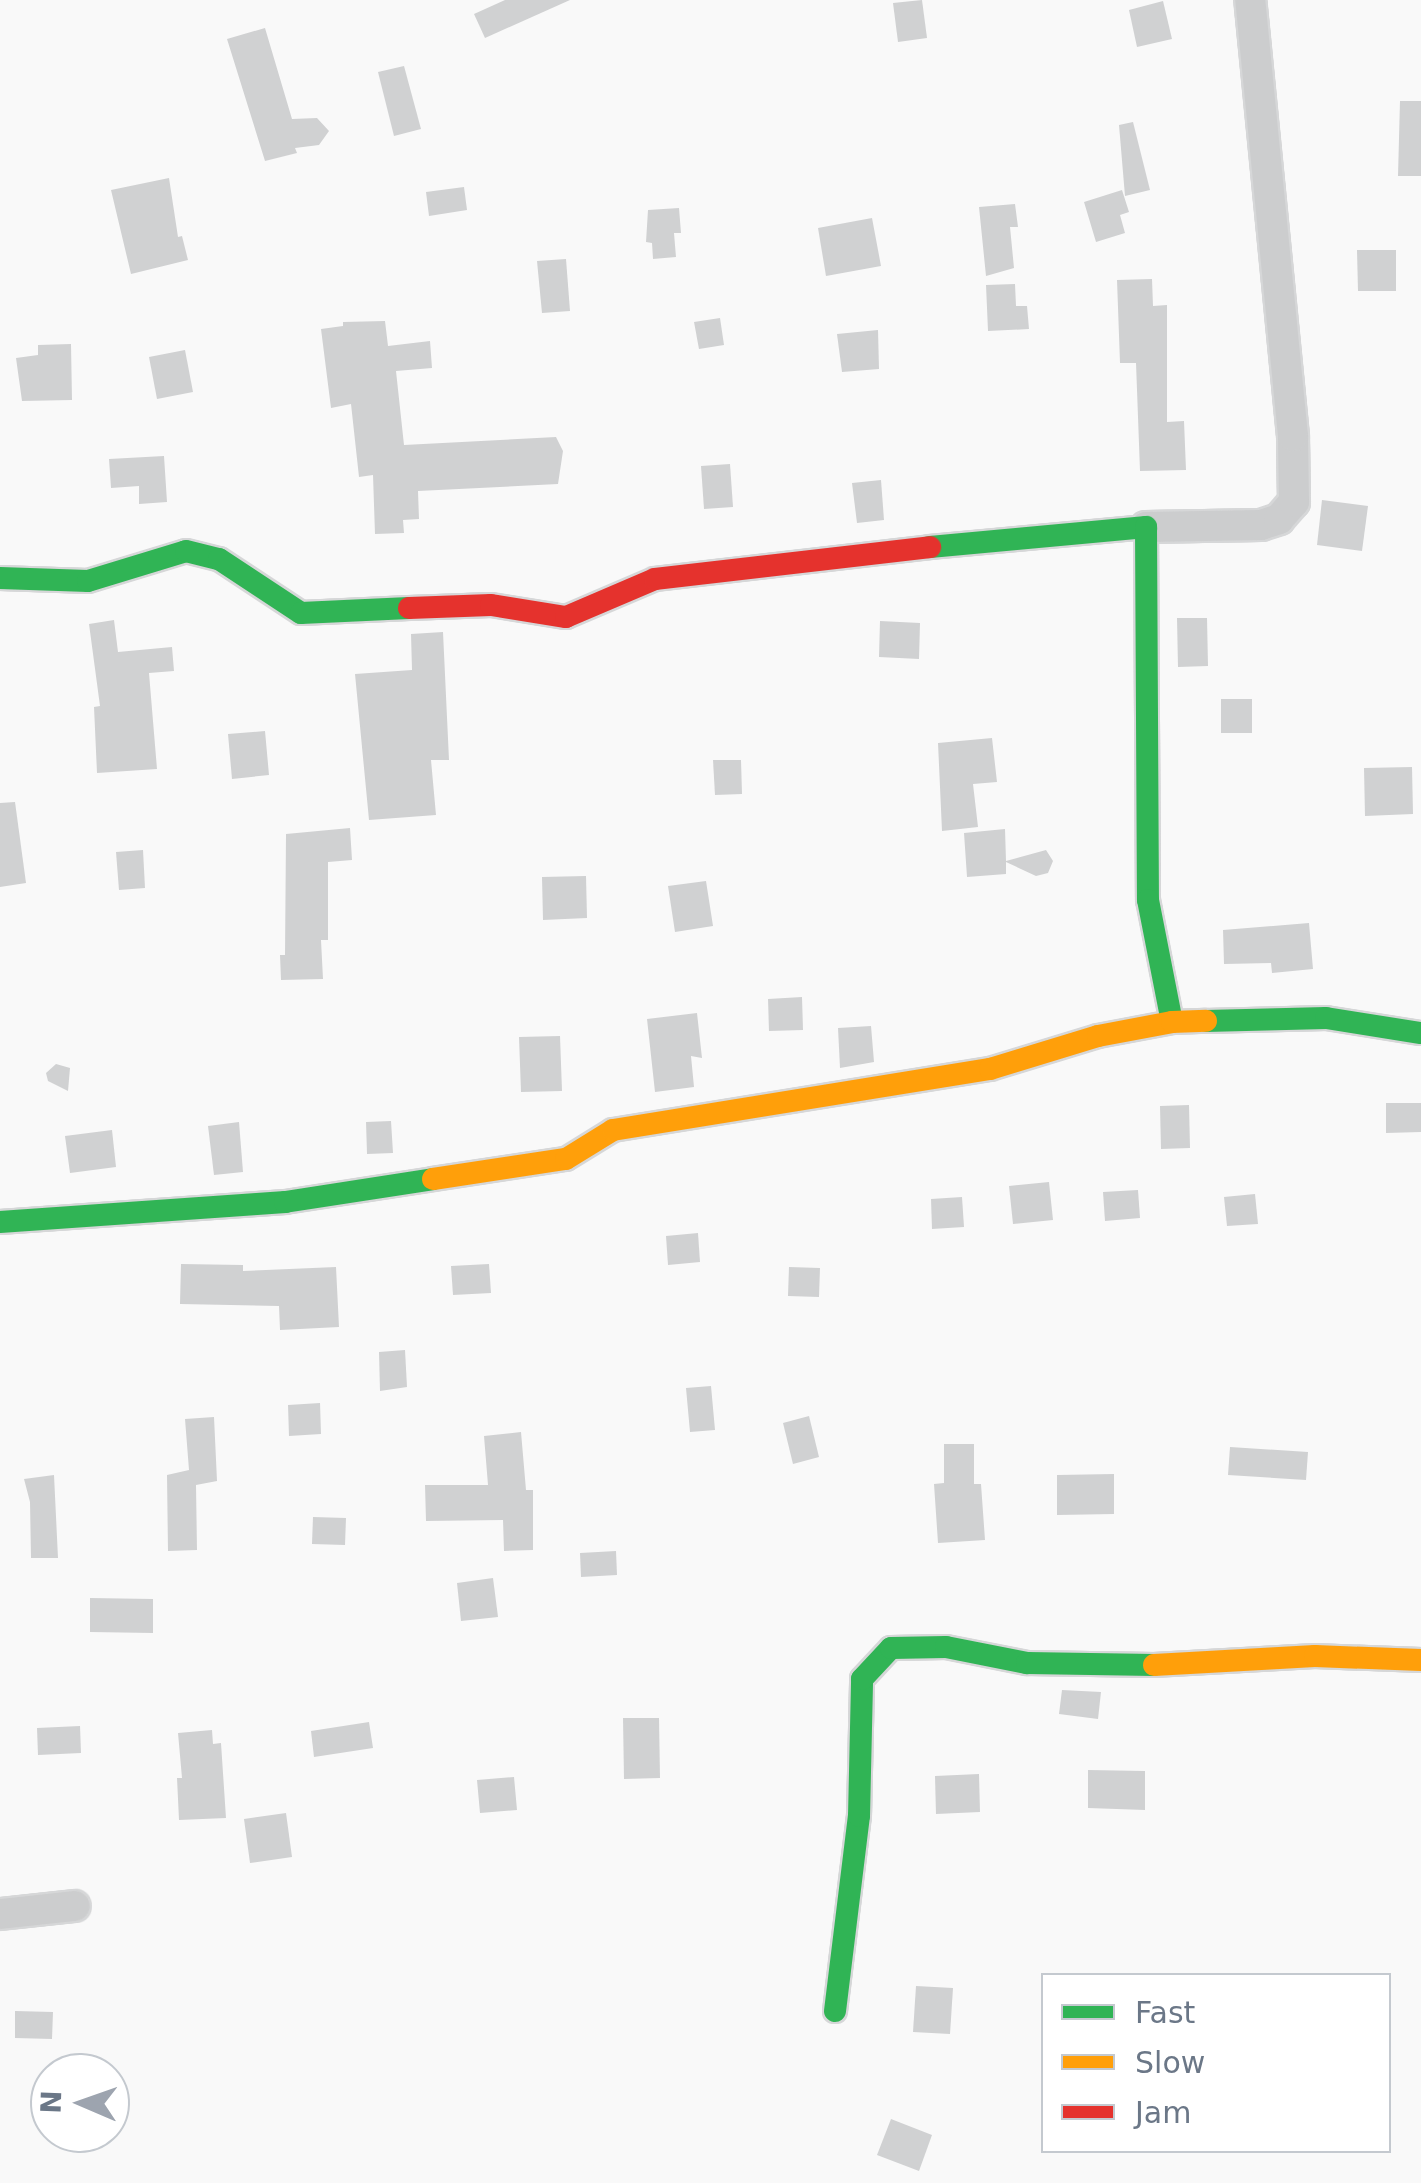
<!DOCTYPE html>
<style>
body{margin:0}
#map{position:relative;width:1421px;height:2183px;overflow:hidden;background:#f9f9f9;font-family:"DejaVu Sans",sans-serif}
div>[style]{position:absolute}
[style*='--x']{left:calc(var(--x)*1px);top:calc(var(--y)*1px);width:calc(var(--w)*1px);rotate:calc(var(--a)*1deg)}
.building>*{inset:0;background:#d0d1d2}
.roads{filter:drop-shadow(2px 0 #d6d7d8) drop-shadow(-2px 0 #d6d7d8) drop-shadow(0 2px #d6d7d8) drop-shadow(0 -2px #d6d7d8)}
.street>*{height:30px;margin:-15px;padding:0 15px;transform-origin:15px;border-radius:15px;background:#cccdce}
.fast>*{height:22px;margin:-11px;padding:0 11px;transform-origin:11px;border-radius:11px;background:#30b455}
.slow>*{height:22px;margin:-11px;padding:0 11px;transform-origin:11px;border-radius:11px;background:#ff9f0a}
.jam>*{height:22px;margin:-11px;padding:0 11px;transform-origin:11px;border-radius:11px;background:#e5322d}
span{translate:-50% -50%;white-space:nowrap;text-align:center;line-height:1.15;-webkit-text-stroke:10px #fff;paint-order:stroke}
.legend{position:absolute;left:1041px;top:1973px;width:350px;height:180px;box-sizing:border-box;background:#fff;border:2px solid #c4c9cf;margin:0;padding:12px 18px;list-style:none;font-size:30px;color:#6b7787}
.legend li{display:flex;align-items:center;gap:20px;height:50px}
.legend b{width:50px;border:2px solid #c4c9cf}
.north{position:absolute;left:30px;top:2053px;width:100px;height:100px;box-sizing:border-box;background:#fff;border:2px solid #c4c9cf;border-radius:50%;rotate:272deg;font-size:28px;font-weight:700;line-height:40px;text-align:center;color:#6b7787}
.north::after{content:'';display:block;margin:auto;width:35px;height:45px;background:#9da4af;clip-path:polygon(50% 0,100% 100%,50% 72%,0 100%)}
</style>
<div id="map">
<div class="building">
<div style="clip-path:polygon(505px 0,570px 0,485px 38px,474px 14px)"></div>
<div style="clip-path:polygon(922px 0,927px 38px,898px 42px,893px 3px)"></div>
<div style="clip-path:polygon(1163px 1px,1172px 39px,1137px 47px,1129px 10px)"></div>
<div style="clip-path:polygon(265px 28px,292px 119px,317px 118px,329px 131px,319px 145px,295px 148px,297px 153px,265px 161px,227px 39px)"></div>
<div style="clip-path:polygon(404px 66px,421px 129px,394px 136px,378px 72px)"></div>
<div style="clip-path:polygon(1400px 101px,1421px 101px,1421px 176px,1398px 176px)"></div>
<div style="clip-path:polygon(1133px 122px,1150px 190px,1125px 196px,1119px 125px)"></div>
<div style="clip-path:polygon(169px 178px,178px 237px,182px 236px,188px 260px,131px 274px,111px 190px)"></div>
<div style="clip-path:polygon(464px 187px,467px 210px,429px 216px,426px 192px)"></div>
<div style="clip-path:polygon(1122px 190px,1129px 212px,1120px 215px,1125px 233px,1096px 242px,1084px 202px)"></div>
<div style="clip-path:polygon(1015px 204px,1018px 227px,1010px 227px,1014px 268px,986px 276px,979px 207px)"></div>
<div style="clip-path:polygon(679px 208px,681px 233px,674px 233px,676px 257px,653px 259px,652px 243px,646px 242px,648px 210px)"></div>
<div style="clip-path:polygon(872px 218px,881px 266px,826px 276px,818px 228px)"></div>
<div style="clip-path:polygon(1357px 250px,1396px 250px,1396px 291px,1358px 291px)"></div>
<div style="clip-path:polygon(566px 259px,570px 311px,542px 313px,537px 261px)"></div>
<div style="clip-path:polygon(1152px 279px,1153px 306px,1167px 305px,1167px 422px,1184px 421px,1186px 470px,1140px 471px,1136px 363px,1120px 363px,1117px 280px)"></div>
<div style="clip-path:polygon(1015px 284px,1016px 306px,1027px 306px,1029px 329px,988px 331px,986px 285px)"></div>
<div style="clip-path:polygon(720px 318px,724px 345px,699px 349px,694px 322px)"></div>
<div style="clip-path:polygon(385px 321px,388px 346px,430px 341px,432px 368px,396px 371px,404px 445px,556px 437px,563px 451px,558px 484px,418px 491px,419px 519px,403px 520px,404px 533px,375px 534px,373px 475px,359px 477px,351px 404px,331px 408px,321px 329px,343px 326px,343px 322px)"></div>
<div style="clip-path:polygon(878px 330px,879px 369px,842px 372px,837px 334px)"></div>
<div style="clip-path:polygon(71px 344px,72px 400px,22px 401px,16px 358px,38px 355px,38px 345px)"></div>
<div style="clip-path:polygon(185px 350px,193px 392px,157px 399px,149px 357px)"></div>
<div style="clip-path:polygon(164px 456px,167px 502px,139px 504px,139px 486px,111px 488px,109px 459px)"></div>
<div style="clip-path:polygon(730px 464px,733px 507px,704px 509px,701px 466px)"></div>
<div style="clip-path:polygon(881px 480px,884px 520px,857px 523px,852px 483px)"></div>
<div style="clip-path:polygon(1322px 500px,1368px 506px,1362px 551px,1317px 545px)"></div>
<div style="clip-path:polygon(1177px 618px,1207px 618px,1208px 666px,1178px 667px)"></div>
<div style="clip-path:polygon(114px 620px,118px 652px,172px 647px,174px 671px,149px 673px,157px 769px,97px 773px,94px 707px,100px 706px,89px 624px)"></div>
<div style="clip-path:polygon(880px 621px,920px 623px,919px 659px,879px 657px)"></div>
<div style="clip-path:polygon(443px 632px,449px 760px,431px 760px,436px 815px,369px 820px,355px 674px,412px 670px,411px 634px)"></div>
<div style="clip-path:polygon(1221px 699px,1252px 699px,1252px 733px,1221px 733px)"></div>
<div style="clip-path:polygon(265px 731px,269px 775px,232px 779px,228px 734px)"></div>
<div style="clip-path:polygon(992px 738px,997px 782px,973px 784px,978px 827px,942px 831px,938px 743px)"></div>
<div style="clip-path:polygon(713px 760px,741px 760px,742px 794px,715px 795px)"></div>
<div style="clip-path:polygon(1412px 767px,1413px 814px,1365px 816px,1364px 768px)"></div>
<div style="clip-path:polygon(15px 802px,26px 883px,0 887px,0 803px)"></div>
<div style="clip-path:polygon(350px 828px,352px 860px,328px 862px,328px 940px,321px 940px,323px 979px,281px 980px,280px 955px,285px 955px,286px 834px)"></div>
<div style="clip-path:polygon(1005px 829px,1006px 861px,1046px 850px,1053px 861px,1048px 873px,1036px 876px,1006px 862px,1006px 874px,967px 877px,964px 833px)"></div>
<div style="clip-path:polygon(143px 850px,145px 888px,119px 890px,116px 852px)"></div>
<div style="clip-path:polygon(586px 876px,587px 918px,543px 920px,542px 877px)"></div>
<div style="clip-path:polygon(706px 881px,713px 926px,675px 932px,668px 886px)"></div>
<div style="clip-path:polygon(1309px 923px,1313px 969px,1272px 973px,1271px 963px,1224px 964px,1223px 930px)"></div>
<div style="clip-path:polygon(802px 997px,803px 1030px,769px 1031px,768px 999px)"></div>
<div style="clip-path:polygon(697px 1013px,702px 1058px,691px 1056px,694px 1087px,655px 1092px,647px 1019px)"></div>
<div style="clip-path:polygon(871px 1026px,874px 1062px,840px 1068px,838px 1028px)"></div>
<div style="clip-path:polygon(560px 1036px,562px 1091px,521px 1092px,519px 1037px)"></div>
<div style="clip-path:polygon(56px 1064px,70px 1068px,68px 1091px,48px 1081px,46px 1073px)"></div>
<div style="clip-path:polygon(1386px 1103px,1421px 1103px,1421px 1132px,1386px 1133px)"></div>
<div style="clip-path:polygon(1189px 1105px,1190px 1148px,1161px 1149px,1160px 1106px)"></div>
<div style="clip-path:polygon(391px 1121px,393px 1153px,367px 1154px,366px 1122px)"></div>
<div style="clip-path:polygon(239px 1122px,243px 1172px,214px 1175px,208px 1126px)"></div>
<div style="clip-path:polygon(112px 1130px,116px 1167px,70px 1173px,65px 1136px)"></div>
<div style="clip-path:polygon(1049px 1182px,1053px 1220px,1013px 1224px,1009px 1186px)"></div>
<div style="clip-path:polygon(1138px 1190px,1140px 1218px,1105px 1221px,1103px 1192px)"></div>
<div style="clip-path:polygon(1255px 1194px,1258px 1224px,1227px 1226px,1224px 1197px)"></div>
<div style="clip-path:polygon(962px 1197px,964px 1227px,932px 1229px,931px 1199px)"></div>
<div style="clip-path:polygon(698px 1233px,700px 1262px,668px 1265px,666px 1236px)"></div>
<div style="clip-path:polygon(181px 1264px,243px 1265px,243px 1271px,336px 1267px,339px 1327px,280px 1330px,279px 1306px,180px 1304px)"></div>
<div style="clip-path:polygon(489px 1264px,491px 1293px,453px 1295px,451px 1266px)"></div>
<div style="clip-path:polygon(789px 1267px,820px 1268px,819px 1297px,788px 1296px)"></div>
<div style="clip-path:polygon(405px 1350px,407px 1387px,380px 1391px,379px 1352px)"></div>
<div style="clip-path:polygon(711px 1386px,715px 1430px,690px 1432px,686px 1388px)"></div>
<div style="clip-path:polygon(320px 1403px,321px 1434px,289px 1436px,288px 1405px)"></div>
<div style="clip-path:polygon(809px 1416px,819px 1457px,793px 1464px,783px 1423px)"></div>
<div style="clip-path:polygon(214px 1417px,217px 1481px,196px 1485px,197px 1550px,168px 1551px,167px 1475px,189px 1470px,185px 1419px)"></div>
<div style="clip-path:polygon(521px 1432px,526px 1490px,533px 1490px,533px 1550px,504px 1551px,503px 1520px,426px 1521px,425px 1485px,488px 1485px,484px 1436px)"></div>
<div style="clip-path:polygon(944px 1444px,974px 1444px,974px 1484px,981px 1484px,985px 1540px,938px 1543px,934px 1484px,944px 1483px)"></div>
<div style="clip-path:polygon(1230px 1447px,1308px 1452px,1306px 1480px,1228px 1475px)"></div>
<div style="clip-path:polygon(1114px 1474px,1114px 1514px,1057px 1515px,1057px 1475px)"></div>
<div style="clip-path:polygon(54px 1475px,58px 1558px,31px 1558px,30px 1502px,24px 1479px)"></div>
<div style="clip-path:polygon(313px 1517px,346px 1518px,345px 1545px,312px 1544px)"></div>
<div style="clip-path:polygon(616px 1551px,617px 1575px,581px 1577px,580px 1553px)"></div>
<div style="clip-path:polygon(493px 1578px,498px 1617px,461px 1621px,457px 1583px)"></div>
<div style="clip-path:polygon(90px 1598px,153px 1599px,153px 1633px,90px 1632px)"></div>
<div style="clip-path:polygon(1062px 1690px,1101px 1692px,1098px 1719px,1059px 1714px)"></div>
<div style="clip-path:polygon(623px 1718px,659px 1718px,660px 1778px,624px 1779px)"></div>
<div style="clip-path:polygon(369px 1722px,373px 1748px,314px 1757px,311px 1731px)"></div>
<div style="clip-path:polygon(80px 1726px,81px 1753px,38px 1755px,37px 1728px)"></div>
<div style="clip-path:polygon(212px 1730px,213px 1744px,221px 1743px,226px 1818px,179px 1820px,177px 1778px,182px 1778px,178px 1733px)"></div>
<div style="clip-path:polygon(1088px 1770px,1145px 1771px,1145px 1810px,1088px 1808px)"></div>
<div style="clip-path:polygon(979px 1774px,980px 1812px,936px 1814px,935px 1776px)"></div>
<div style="clip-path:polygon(514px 1777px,517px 1810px,480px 1813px,477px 1780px)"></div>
<div style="clip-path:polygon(286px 1813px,292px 1857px,250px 1863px,244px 1819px)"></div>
<div style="clip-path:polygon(916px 1986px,953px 1988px,950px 2034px,913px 2032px)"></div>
<div style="clip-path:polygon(15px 2011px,53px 2012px,52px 2039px,15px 2038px)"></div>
<div style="clip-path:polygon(891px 2119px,932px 2135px,919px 2171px,877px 2155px)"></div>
</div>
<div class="roads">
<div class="street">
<div style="--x:1146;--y:527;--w:115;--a:-1"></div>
<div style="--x:1261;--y:525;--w:19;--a:-18"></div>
<div style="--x:1279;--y:519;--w:23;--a:-49"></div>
<div style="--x:1294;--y:502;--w:66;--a:-90.9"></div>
<div style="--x:1293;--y:436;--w:438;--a:-95.6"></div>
<div style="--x:0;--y:1914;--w:75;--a:-6.1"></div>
</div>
<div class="fast">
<div style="--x:930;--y:547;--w:217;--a:-5.3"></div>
<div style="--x:1146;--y:527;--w:373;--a:89.7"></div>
<div style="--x:1148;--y:900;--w:124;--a:78.9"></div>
<div style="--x:0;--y:578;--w:88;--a:2"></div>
<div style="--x:88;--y:581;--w:102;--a:-17"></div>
<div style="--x:186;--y:551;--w:34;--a:14"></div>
<div style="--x:219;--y:559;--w:98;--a:33.4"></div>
<div style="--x:301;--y:613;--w:108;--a:-2.7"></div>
<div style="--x:1206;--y:1021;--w:120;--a:-1.4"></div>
<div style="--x:1326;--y:1018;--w:96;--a:9"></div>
<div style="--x:0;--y:1222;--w:286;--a:-4"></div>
<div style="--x:285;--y:1202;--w:150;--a:-8.8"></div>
<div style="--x:835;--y:2011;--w:196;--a:-83"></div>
<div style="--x:859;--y:1816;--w:137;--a:-88.7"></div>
<div style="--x:862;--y:1679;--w:42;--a:-46.9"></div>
<div style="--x:891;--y:1648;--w:55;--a:-1"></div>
<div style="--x:946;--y:1647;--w:83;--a:11.2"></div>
<div style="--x:1027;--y:1663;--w:127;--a:0.9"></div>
</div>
<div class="slow">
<div style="--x:433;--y:1179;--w:134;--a:-8.6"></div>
<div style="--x:566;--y:1159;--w:55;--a:-31.7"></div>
<div style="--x:613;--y:1130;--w:382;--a:-9.2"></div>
<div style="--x:990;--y:1069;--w:113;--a:-17"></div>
<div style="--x:1098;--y:1036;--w:75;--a:-10.7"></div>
<div style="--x:1172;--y:1022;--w:34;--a:-2"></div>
<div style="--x:1154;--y:1665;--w:161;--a:-3.2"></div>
<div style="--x:1315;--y:1656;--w:106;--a:2.2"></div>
</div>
<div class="jam">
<div style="--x:409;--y:608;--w:82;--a:-2.1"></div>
<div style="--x:491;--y:605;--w:76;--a:9.1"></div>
<div style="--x:566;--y:617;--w:97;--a:-23.1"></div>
<div style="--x:655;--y:579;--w:277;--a:-6.6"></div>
</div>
</div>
<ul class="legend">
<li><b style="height:12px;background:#30b455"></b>Fast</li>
<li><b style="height:12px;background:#ff9f0a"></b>Slow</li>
<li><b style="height:12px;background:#e5322d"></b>Jam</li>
</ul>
<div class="north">N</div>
</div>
